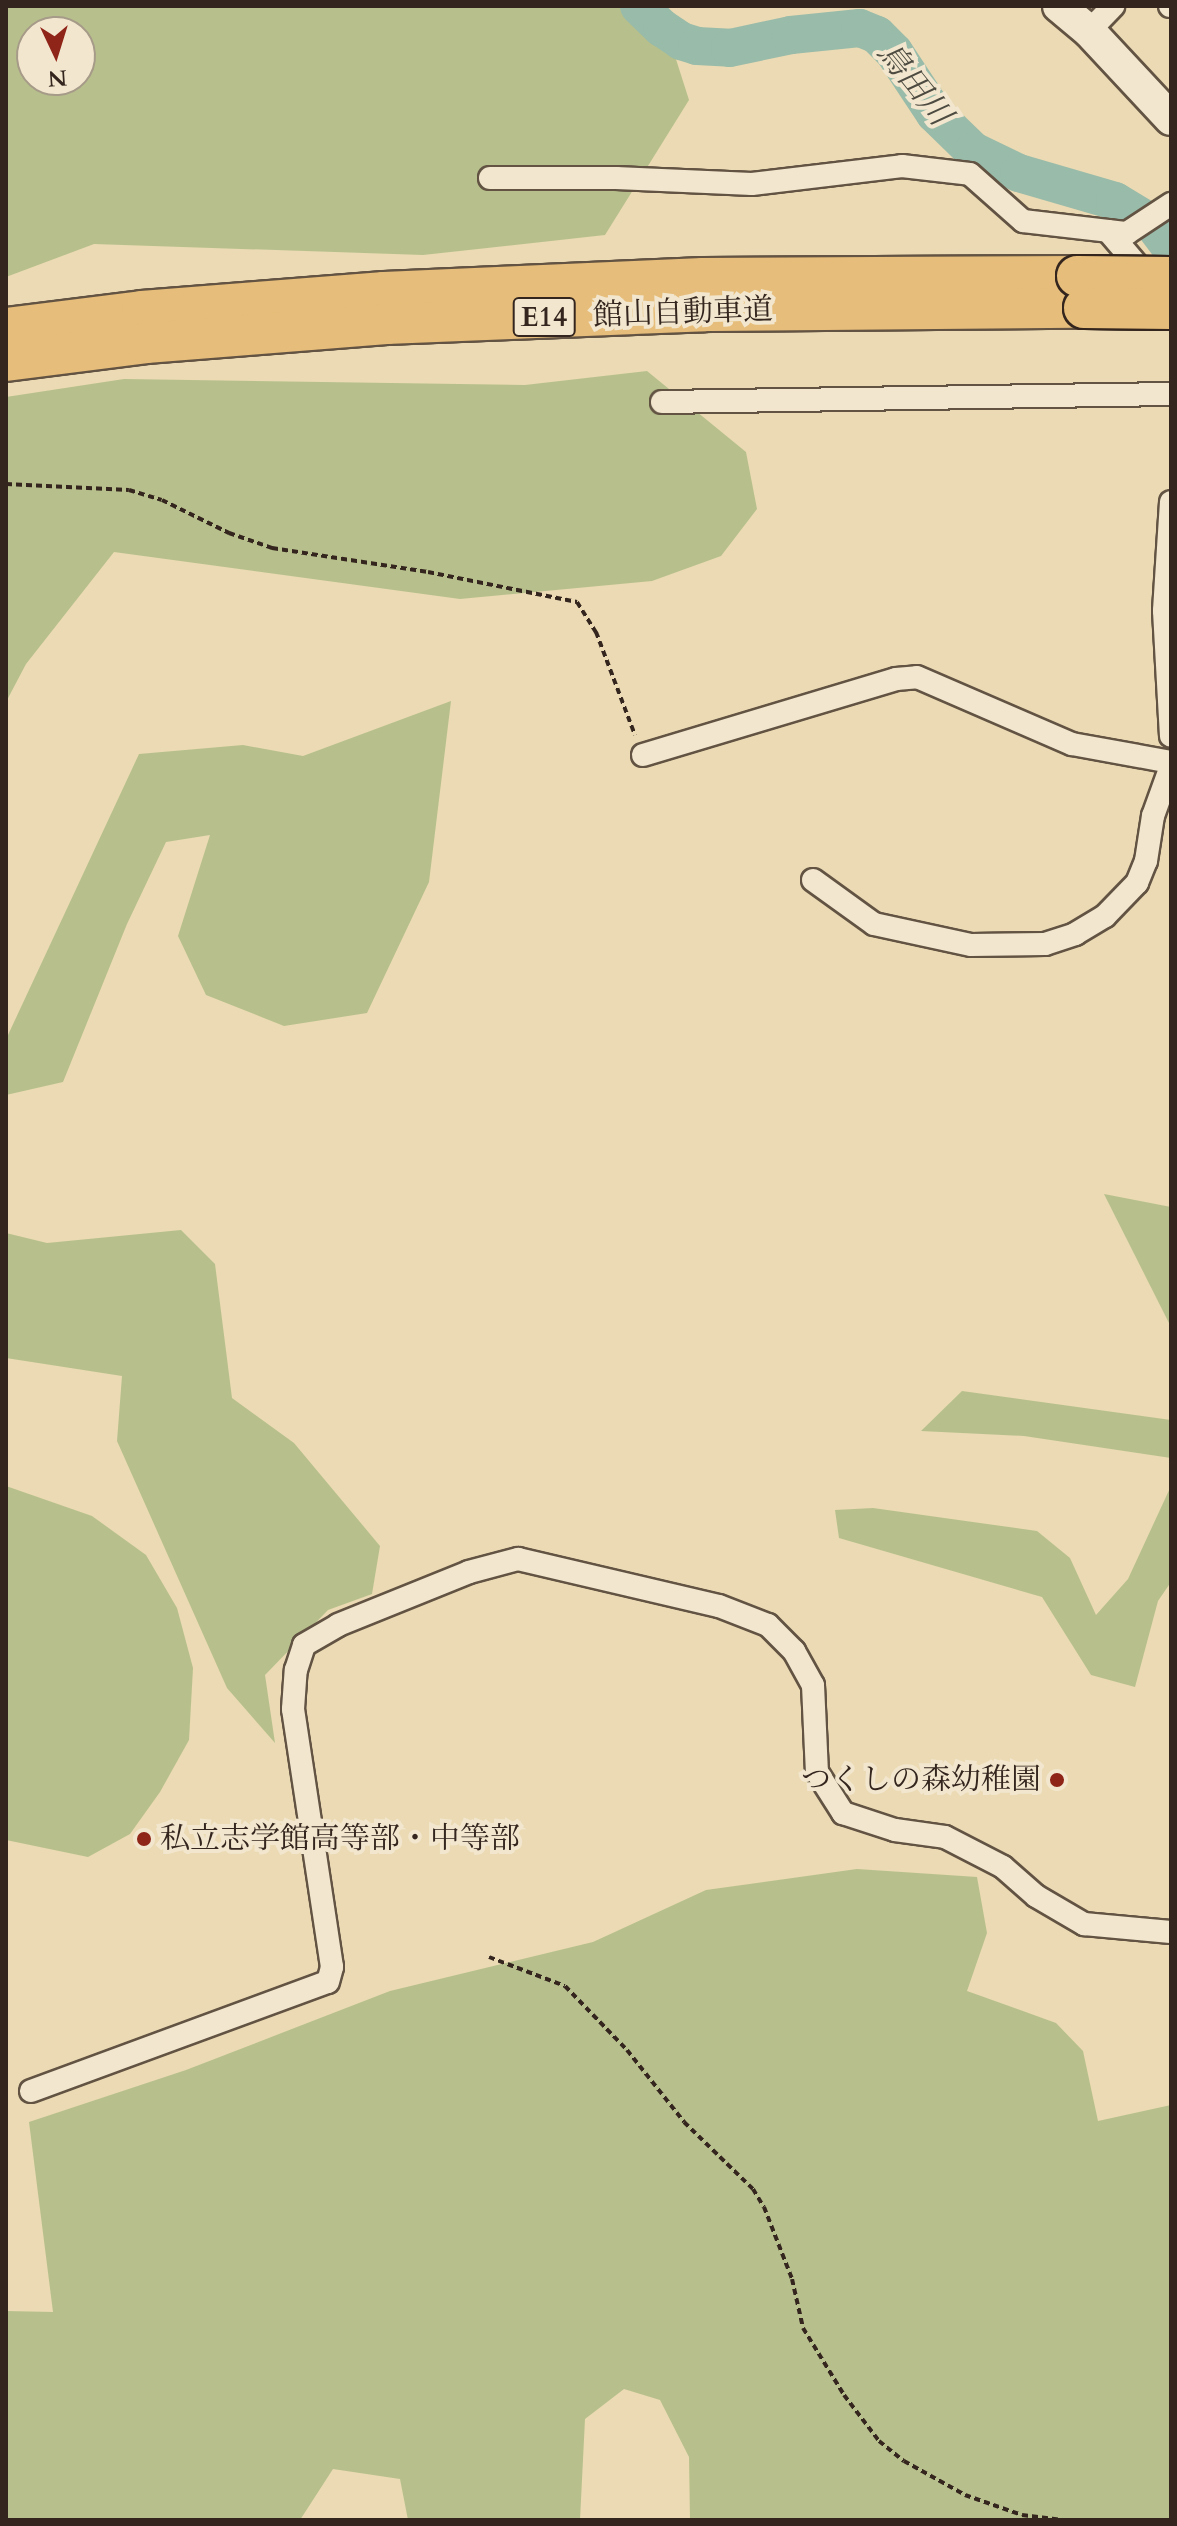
<!DOCTYPE html>
<meta charset="utf-8">
<style>
body{margin:0}
#map{position:relative;width:1177px;height:2526px;overflow:hidden;background:#ebdab3;font-family:Cardo,"Noto Serif JP",serif}
div>[style]{position:absolute}
[style*='--x']{left:calc(var(--x)*1px);top:calc(var(--y)*1px);width:calc(var(--w)*1px);rotate:calc(var(--a)*1deg)}
.green>*{inset:0;background:#b7c08c}
.river>*{height:38px;margin:-19px;padding:0 19px;transform-origin:19px;border-radius:19px;background:#99bba9}
.path>*{height:4px;margin-top:-2px;transform-origin:0;background:repeating-linear-gradient(90deg,#34261e 0 6px,transparent 0 10px)}
.roads{filter:drop-shadow(2px 0 #625343) drop-shadow(-2px 0 #625343) drop-shadow(0 2px #625343) drop-shadow(0 -2px #625343)}
.street>*{height:22px;margin:-11px;padding:0 11px;transform-origin:11px;border-radius:11px;background:#f2e7ce}
.secondary>*{height:32px;margin:-16px;padding:0 16px;transform-origin:16px;border-radius:16px;background:#f2e7ce}
.highway>*{height:40px;margin:-20px;padding:0 20px;transform-origin:20px;border-radius:20px;background:#e6bd7a}
.bridges{filter:drop-shadow(2px 0 #34261e) drop-shadow(-2px 0 #34261e) drop-shadow(0 2px #34261e) drop-shadow(0 -2px #34261e)}
.highway-bridge>*{height:40px;margin:-20px;padding:0 20px;transform-origin:20px;border-radius:20px;background:#e6bd7a}
.dots>*{width:22px;height:22px;translate:-50% -50%;box-sizing:border-box;border:4px solid #f2e7ce;border-radius:50%}
span{translate:-50% -50%;white-space:nowrap;text-align:center;line-height:1.15;-webkit-text-stroke:8px #f2e7ce;paint-order:stroke}
.shield-label span{padding:2px 6px;background:#f2e7ce;border:2px solid;border-radius:6px;-webkit-text-stroke-width:0}
.shield-label{font-size:28px;color:#34261e;font-weight:700}
.street-label{font-size:30px;color:#34261e}
.poi-label{font-size:30px;color:#34261e}
.right{translate:-100% -50%;text-align:right}
.left{translate:0 -50%;text-align:left}
.water-label{font-size:32px;color:#4d4b41;font-style:italic}
.frame{position:absolute;inset:0;border:8px solid #34261e;pointer-events:none}
.north{position:absolute;left:16px;top:16px;width:80px;height:80px;box-sizing:border-box;background:#f2e7ce;border:2px solid #a69a88;border-radius:50%;rotate:176deg;font-size:22px;font-weight:700;line-height:32px;text-align:center;color:#34261e}
.north::after{content:'';display:block;margin:auto;width:28px;height:36px;background:#8f2418;clip-path:polygon(50% 0,100% 100%,50% 72%,0 100%)}
</style>
<div id="map">
<div class="green">
<div style="clip-path:polygon(evenodd,6px 6px,659px 6px,689px 100px,605px 235px,423px 255px,94px 244px,6px 277px,6px 6px,32px 32px,80px 32px,80px 80px,32px 80px,32px 32px)"></div>
<div style="clip-path:polygon(647px 371px,746px 452px,757px 509px,721px 556px,652px 581px,460px 599px,114px 552px,26px 664px,6px 702px,6px 397px,124px 379px,525px 385px)"></div>
<div style="clip-path:polygon(451px 701px,429px 882px,367px 1013px,284px 1026px,206px 995px,178px 936px,210px 835px,166px 842px,127px 924px,63px 1082px,6px 1095px,8px 1035px,139px 754px,243px 745px,303px 756px)"></div>
<div style="clip-path:polygon(1104px 1194px,1171px 1207px,1171px 1327px)"></div>
<div style="clip-path:polygon(181px 1230px,215px 1264px,232px 1398px,294px 1443px,380px 1546px,372px 1594px,328px 1610px,265px 1675px,275px 1743px,227px 1688px,117px 1441px,122px 1376px,6px 1358px,6px 1233px,47px 1243px)"></div>
<div style="clip-path:polygon(962px 1391px,1171px 1420px,1171px 1458px,1024px 1436px,921px 1431px)"></div>
<div style="clip-path:polygon(6px 1486px,92px 1516px,146px 1555px,177px 1608px,193px 1668px,189px 1740px,160px 1792px,130px 1834px,88px 1857px,6px 1840px)"></div>
<div style="clip-path:polygon(1171px 1486px,1171px 1582px,1158px 1601px,1135px 1687px,1091px 1675px,1042px 1597px,839px 1538px,835px 1510px,873px 1508px,1037px 1531px,1070px 1558px,1096px 1615px,1128px 1579px)"></div>
<div style="clip-path:polygon(857px 1869px,977px 1877px,987px 1933px,967px 1991px,1056px 2023px,1083px 2051px,1098px 2121px,1171px 2105px,1171px 2520px,690px 2520px,689px 2457px,660px 2400px,624px 2389px,585px 2419px,580px 2520px,408px 2520px,400px 2479px,333px 2469px,300px 2520px,6px 2520px,6px 2311px,53px 2312px,29px 2122px,186px 2070px,390px 1991px,593px 1942px,706px 1890px)"></div>
</div>
<div class="river">
<div style="--x:639;--y:6;--w:32;--a:44"></div>
<div style="--x:662;--y:28;--w:23;--a:34"></div>
<div style="--x:681;--y:41;--w:17;--a:17"></div>
<div style="--x:697;--y:46;--w:33;--a:3"></div>
<div style="--x:730;--y:48;--w:62;--a:-12"></div>
<div style="--x:791;--y:35;--w:69;--a:-5.8"></div>
<div style="--x:860;--y:28;--w:18;--a:22"></div>
<div style="--x:877;--y:35;--w:24;--a:45"></div>
<div style="--x:894;--y:52;--w:74;--a:56.5"></div>
<div style="--x:935;--y:114;--w:53;--a:44.2"></div>
<div style="--x:973;--y:151;--w:51;--a:25.6"></div>
<div style="--x:1019;--y:173;--w:100;--a:16.3"></div>
<div style="--x:1115;--y:201;--w:44;--a:31.2"></div>
<div style="--x:1153;--y:224;--w:30;--a:53"></div>
</div>
<div class="path">
<div style="--x:6;--y:484;--w:123;--a:2.8"></div>
<div style="--x:129;--y:490;--w:34;--a:17"></div>
<div style="--x:162;--y:500;--w:75;--a:26.2"></div>
<div style="--x:229;--y:533;--w:46;--a:19.2"></div>
<div style="--x:272;--y:548;--w:158;--a:8.7"></div>
<div style="--x:428;--y:572;--w:152;--a:11.4"></div>
<div style="--x:577;--y:602;--w:36;--a:58"></div>
<div style="--x:596;--y:632;--w:110;--a:69.3"></div>
<div style="--x:489;--y:1957;--w:81;--a:20.9"></div>
<div style="--x:565;--y:1986;--w:89;--a:45.9"></div>
<div style="--x:627;--y:2050;--w:92;--a:51.6"></div>
<div style="--x:684;--y:2122;--w:96;--a:44.2"></div>
<div style="--x:753;--y:2189;--w:21;--a:59"></div>
<div style="--x:764;--y:2207;--w:77;--a:68.7"></div>
<div style="--x:792;--y:2279;--w:50;--a:77.3"></div>
<div style="--x:803;--y:2328;--w:79;--a:58.5"></div>
<div style="--x:844;--y:2395;--w:58;--a:52.7"></div>
<div style="--x:879;--y:2441;--w:32;--a:39"></div>
<div style="--x:904;--y:2461;--w:70;--a:29.1"></div>
<div style="--x:965;--y:2495;--w:60;--a:19.3"></div>
<div style="--x:1022;--y:2515;--w:41;--a:7"></div>
</div>
<div class="roads">
<div class="street">
<div style="--x:1170;--y:6;--w:1;--a:0"></div>
<div style="--x:1089;--y:31;--w:35;--a:-46"></div>
<div style="--x:490;--y:178;--w:126;--a:0"></div>
<div style="--x:616;--y:178;--w:136;--a:2.5"></div>
<div style="--x:752;--y:184;--w:151;--a:-6.8"></div>
<div style="--x:902;--y:166;--w:68;--a:6.7"></div>
<div style="--x:970;--y:174;--w:71;--a:41.6"></div>
<div style="--x:1023;--y:221;--w:105;--a:6.6"></div>
<div style="--x:1127;--y:233;--w:53;--a:-33.4"></div>
<div style="--x:1108;--y:231;--w:63;--a:49.5"></div>
<div style="--x:662;--y:402;--w:509;--a:-0.9"></div>
<div style="--x:1171;--y:502;--w:109;--a:93.7"></div>
<div style="--x:1164;--y:611;--w:125;--a:86.8"></div>
<div style="--x:643;--y:755;--w:264;--a:-16.7"></div>
<div style="--x:896;--y:679;--w:21;--a:-5"></div>
<div style="--x:917;--y:677;--w:169;--a:23.4"></div>
<div style="--x:1072;--y:744;--w:101;--a:10.3"></div>
<div style="--x:813;--y:880;--w:75;--a:35.8"></div>
<div style="--x:874;--y:924;--w:99;--a:12.2"></div>
<div style="--x:971;--y:945;--w:74;--a:-0.8"></div>
<div style="--x:1045;--y:944;--w:32;--a:-18"></div>
<div style="--x:1075;--y:934;--w:35;--a:-31"></div>
<div style="--x:1105;--y:916;--w:46;--a:-45.9"></div>
<div style="--x:1137;--y:883;--w:24;--a:-68"></div>
<div style="--x:1146;--y:861;--w:46;--a:-81.2"></div>
<div style="--x:1153;--y:816;--w:53;--a:-70.2"></div>
<div style="--x:31;--y:2091;--w:316;--a:-20.2"></div>
<div style="--x:328;--y:1982;--w:16;--a:-75"></div>
<div style="--x:332;--y:1967;--w:261;--a:-98.6"></div>
<div style="--x:293;--y:1709;--w:39;--a:-86"></div>
<div style="--x:296;--y:1670;--w:26;--a:-72"></div>
<div style="--x:304;--y:1645;--w:39;--a:-30"></div>
<div style="--x:338;--y:1625;--w:141;--a:-22"></div>
<div style="--x:469;--y:1572;--w:51;--a:-14.9"></div>
<div style="--x:518;--y:1559;--w:206;--a:13.2"></div>
<div style="--x:719;--y:1606;--w:53;--a:21.2"></div>
<div style="--x:768;--y:1625;--w:37;--a:45"></div>
<div style="--x:794;--y:1651;--w:39;--a:61"></div>
<div style="--x:813;--y:1685;--w:87;--a:87.4"></div>
<div style="--x:817;--y:1772;--w:49;--a:57.6"></div>
<div style="--x:843;--y:1813;--w:55;--a:18.1"></div>
<div style="--x:895;--y:1830;--w:50;--a:8"></div>
<div style="--x:945;--y:1837;--w:65;--a:27.3"></div>
<div style="--x:1003;--y:1867;--w:44;--a:41.3"></div>
<div style="--x:1036;--y:1896;--w:56;--a:30.3"></div>
<div style="--x:1084;--y:1924;--w:87;--a:5.3"></div>
</div>
<div class="secondary">
<div style="--x:1059;--y:6;--w:39;--a:40"></div>
<div style="--x:1089;--y:31;--w:120;--a:47"></div>
</div>
<div class="highway">
<div style="--x:6;--y:328;--w:137;--a:-7.1"></div>
<div style="--x:142;--y:311;--w:243;--a:-4.5"></div>
<div style="--x:384;--y:292;--w:319;--a:-2.5"></div>
<div style="--x:703;--y:278;--w:374;--a:-0.3"></div>
<div style="--x:6;--y:361;--w:141;--a:-7.3"></div>
<div style="--x:146;--y:343;--w:241;--a:-4.5"></div>
<div style="--x:386;--y:324;--w:319;--a:-2.3"></div>
<div style="--x:705;--y:311;--w:379;--a:-0.5"></div>
</div>
</div>
<div class="bridges">
<div class="highway-bridge">
<div style="--x:1077;--y:276;--w:94;--a:0.6"></div>
<div style="--x:1084;--y:308;--w:87;--a:0.7"></div>
</div>
</div>
<div class="dots">
<div style="left:1057px;top:1780px;background:#8f2418"></div>
<div style="left:144px;top:1839px;background:#8f2418"></div>
</div>
<div class="shield-label">
<span style="left:544px;top:317px">E14</span>
</div>
<div class="street-label">
<span style="left:683px;top:313px;rotate:-2deg">館山自動車道</span>
</div>
<div class="poi-label">
<span class="right" style="left:1041px;top:1780px">つくしの森幼稚園</span>
<span class="left" style="left:160px;top:1839px">私立志学館高等部・中等部</span>
</div>
<div class="water-label">
<span style="left:914px;top:84px;rotate:51deg">鳥田川</span>
</div>
<div class="frame"></div>
<div class="north">N</div>
</div>
